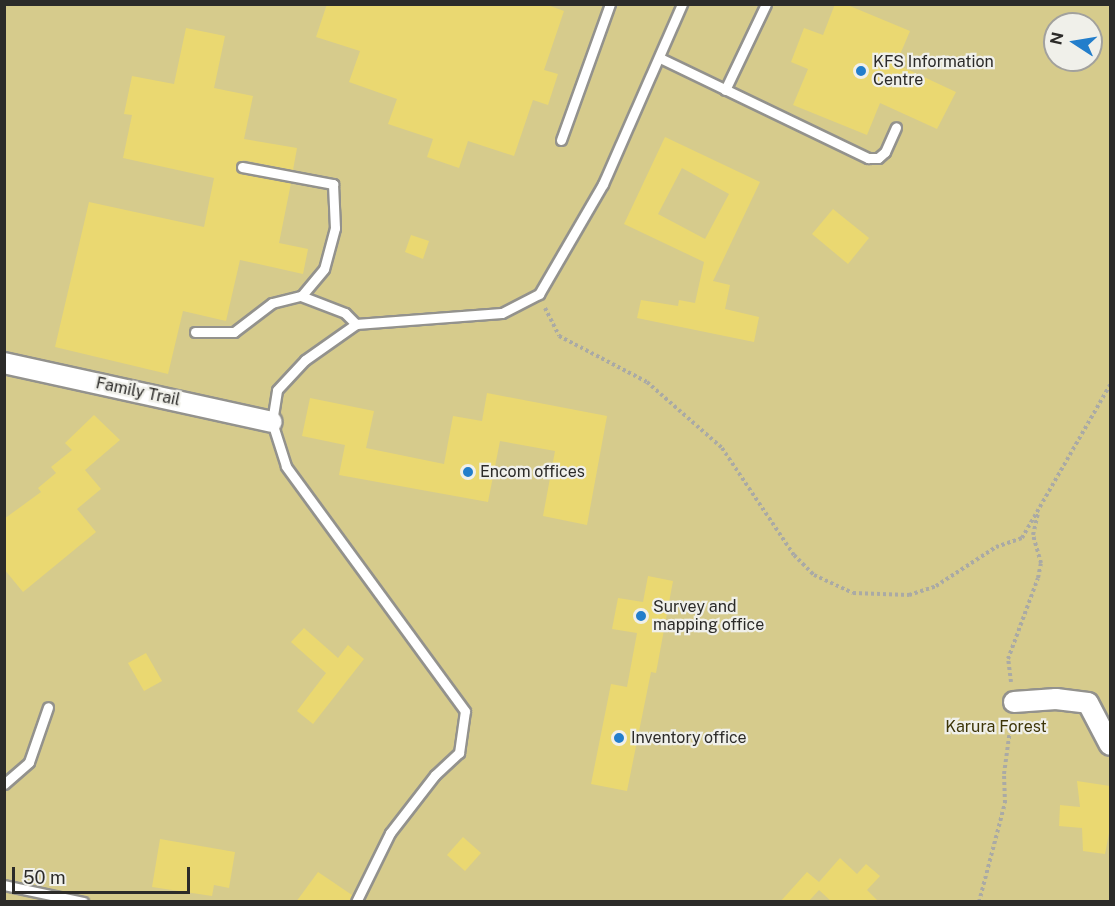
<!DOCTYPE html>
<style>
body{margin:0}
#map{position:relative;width:1115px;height:906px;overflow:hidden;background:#f0f0ea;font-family:"Public Sans",sans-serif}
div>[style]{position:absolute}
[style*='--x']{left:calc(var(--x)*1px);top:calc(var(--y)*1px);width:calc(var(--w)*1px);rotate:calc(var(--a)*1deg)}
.green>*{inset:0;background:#d6cb8c}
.building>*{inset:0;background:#ead871}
.path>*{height:4px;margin-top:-2px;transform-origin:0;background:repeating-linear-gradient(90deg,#aaaaa5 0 3px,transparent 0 6px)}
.roads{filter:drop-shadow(2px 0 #93928d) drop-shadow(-2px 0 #93928d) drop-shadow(0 2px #93928d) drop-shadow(0 -2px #93928d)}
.lane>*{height:9px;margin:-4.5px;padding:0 4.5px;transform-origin:4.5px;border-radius:4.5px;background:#fff}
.street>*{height:20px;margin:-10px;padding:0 10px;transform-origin:10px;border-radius:10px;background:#fff}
.dots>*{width:16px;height:16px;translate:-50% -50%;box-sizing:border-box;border:3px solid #f0f0ea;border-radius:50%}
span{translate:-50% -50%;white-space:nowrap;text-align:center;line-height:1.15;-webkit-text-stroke:4.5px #f0f0ea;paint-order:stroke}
.poi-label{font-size:16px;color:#2c2b29}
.left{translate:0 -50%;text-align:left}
.street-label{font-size:16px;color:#2c2b29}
.park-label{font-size:16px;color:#3d3508}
.frame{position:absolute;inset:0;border:6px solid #2c2b29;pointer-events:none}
.north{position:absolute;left:1043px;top:12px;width:60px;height:60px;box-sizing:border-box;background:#f0f0ea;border:2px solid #a2a19d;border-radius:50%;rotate:282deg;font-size:16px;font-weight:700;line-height:24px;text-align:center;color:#2c2b29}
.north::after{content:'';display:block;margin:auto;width:21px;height:27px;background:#237ecb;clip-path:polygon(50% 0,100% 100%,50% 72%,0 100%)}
.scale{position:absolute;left:12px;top:867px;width:178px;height:27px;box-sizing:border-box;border:3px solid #2c2b29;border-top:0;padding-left:8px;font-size:18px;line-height:21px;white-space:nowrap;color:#2c2b29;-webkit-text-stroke:4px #f0f0ea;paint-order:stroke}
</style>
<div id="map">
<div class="green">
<div style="clip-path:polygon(evenodd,5px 5px,1110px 5px,1110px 901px,5px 902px,5px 5px,1055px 24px,1091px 24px,1091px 60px,1055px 60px,1055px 24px)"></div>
</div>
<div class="building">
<div style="clip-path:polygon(327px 4px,545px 4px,564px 11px,544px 70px,558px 74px,548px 105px,533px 100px,514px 156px,468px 141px,459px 168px,427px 157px,433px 139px,388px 124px,397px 99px,349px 82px,360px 51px,316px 37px)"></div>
<div style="clip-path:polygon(835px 4px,845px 4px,910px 31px,896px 64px,956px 92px,937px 129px,880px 103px,867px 135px,793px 105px,808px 69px,791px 62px,804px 28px,823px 35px)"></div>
<div style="clip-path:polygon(186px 28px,225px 36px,214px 88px,253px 96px,244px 139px,297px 148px,293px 170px,243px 160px,236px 169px,241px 174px,291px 183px,279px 243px,308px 249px,303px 274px,240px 260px,226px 321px,183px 311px,168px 374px,55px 347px,89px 202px,204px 227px,214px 178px,123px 158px,132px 115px,124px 114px,132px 76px,174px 84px)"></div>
<div style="clip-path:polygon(evenodd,665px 137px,760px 182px,713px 281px,730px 285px,725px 309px,759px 317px,754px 342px,637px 318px,641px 300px,678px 306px,679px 300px,695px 303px,704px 262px,624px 224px,665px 137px,682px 168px,729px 194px,705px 239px,658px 214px,682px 168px)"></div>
<div style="clip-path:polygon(833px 209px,869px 238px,848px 264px,812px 234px)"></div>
<div style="clip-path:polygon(411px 235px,429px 241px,423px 259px,405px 252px)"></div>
<div style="clip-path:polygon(487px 393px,607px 416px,587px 525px,543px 516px,555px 451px,500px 441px,488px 502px,339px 475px,345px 445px,302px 436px,310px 398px,374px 411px,366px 448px,444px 464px,453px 416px,482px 421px)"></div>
<div style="clip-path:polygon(94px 415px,120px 440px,85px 470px,101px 489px,77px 509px,96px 532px,23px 592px,4px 569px,4px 519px,41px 492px,38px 488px,56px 473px,51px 467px,72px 450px,65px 443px)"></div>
<div style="clip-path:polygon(648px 576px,673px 581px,656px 673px,651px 672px,627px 791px,591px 784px,611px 684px,627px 687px,637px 633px,612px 629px,618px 598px,643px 602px)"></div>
<div style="clip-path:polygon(304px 628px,338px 658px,348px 645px,364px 659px,313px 724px,297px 711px,326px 673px,291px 642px)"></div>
<div style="clip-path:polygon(146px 653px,162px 681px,144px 691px,128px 663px)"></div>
<div style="clip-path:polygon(1077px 781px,1110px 786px,1110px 828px,1105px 854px,1083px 851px,1082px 828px,1059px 826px,1060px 805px,1080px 807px)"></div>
<div style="clip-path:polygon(463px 837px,481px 853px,465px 871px,447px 855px)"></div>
<div style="clip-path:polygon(160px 839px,235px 852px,229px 888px,214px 885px,212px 896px,152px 887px)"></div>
<div style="clip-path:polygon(840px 858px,857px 874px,866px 864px,880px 876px,867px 890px,879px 902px,832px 902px,819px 890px,808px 902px,780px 902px,807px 872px,819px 882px)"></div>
<div style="clip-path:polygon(318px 872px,352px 895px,349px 902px,296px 902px)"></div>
</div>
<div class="path">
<div style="--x:545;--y:308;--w:31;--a:63"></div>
<div style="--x:559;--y:336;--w:99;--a:27.6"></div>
<div style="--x:647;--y:382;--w:100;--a:41.3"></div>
<div style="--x:722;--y:448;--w:129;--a:56.1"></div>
<div style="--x:794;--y:555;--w:28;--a:45"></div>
<div style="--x:814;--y:575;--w:43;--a:24.8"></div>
<div style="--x:853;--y:593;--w:56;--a:2"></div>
<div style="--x:909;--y:595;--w:28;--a:-18"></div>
<div style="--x:936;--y:586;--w:72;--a:-33"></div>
<div style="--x:996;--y:547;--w:28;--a:-19"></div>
<div style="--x:1022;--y:538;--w:177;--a:-60.1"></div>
<div style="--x:1011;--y:682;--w:23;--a:-97"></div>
<div style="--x:1008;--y:659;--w:86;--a:-69.7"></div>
<div style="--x:1038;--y:578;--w:15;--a:-79"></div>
<div style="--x:1041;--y:563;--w:29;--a:-106"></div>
<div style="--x:1033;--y:535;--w:23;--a:-77"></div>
<div style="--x:979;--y:902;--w:102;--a:-75.3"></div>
<div style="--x:1005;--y:803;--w:29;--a:-92"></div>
<div style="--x:1004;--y:774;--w:52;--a:-82.3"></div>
</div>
<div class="roads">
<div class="lane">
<div style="--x:660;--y:58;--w:231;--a:25.7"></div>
<div style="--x:868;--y:158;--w:10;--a:0"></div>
<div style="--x:878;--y:158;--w:9;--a:-41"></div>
<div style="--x:885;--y:152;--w:27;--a:-66"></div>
<div style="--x:725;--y:90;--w:95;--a:-64.5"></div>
<div style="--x:561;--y:140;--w:145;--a:-70.2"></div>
<div style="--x:242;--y:167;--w:93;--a:10.6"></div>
<div style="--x:333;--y:184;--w:44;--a:87.4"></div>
<div style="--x:335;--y:228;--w:42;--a:105"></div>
<div style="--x:324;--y:269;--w:35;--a:130"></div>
<div style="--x:301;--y:296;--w:47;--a:21.1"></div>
<div style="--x:345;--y:313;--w:16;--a:45"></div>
<div style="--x:195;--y:332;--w:39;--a:0"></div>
<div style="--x:234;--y:332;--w:48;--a:-37.3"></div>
<div style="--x:272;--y:303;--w:30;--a:-14"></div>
<div style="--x:4;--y:784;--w:33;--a:-41"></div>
<div style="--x:29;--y:762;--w:58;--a:-70.9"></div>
<div style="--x:4;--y:885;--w:81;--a:12.1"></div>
<div style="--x:356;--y:902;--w:77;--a:-63.8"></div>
<div style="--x:390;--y:833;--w:73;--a:-52.2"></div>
<div style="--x:435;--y:775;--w:33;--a:-43"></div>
<div style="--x:459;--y:753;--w:42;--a:-81.9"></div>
<div style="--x:465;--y:711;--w:303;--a:-126.2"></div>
<div style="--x:286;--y:466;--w:46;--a:-107.7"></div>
<div style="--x:272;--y:422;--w:32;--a:-81"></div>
<div style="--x:277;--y:390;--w:41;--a:-47"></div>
<div style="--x:305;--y:360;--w:62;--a:-35.2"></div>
<div style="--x:356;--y:324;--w:146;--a:-4.3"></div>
<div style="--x:502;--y:313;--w:42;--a:-27.2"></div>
<div style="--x:539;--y:294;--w:127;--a:-59.8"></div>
<div style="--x:603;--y:184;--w:197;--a:-66.3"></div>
</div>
<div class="street">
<div style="--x:4;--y:363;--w:274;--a:12.4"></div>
<div style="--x:1014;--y:702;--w:42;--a:-4.1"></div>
<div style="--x:1056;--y:699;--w:32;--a:7"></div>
<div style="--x:1088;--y:703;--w:47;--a:62.4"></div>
</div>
</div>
<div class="dots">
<div style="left:861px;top:71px;background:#237ecb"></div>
<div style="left:468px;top:472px;background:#237ecb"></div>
<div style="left:641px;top:616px;background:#237ecb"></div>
<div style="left:619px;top:738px;background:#237ecb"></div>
</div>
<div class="poi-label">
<span class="left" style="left:873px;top:71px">KFS Information<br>Centre</span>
<span class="left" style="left:480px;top:472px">Encom offices</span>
<span class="left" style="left:653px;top:616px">Survey and<br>mapping office</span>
<span class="left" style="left:631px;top:738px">Inventory office</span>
</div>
<div class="street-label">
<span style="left:138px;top:392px;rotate:12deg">Family Trail</span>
</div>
<div class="park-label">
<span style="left:996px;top:727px">Karura Forest</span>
</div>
<div class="frame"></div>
<div class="north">N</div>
<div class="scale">50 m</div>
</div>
